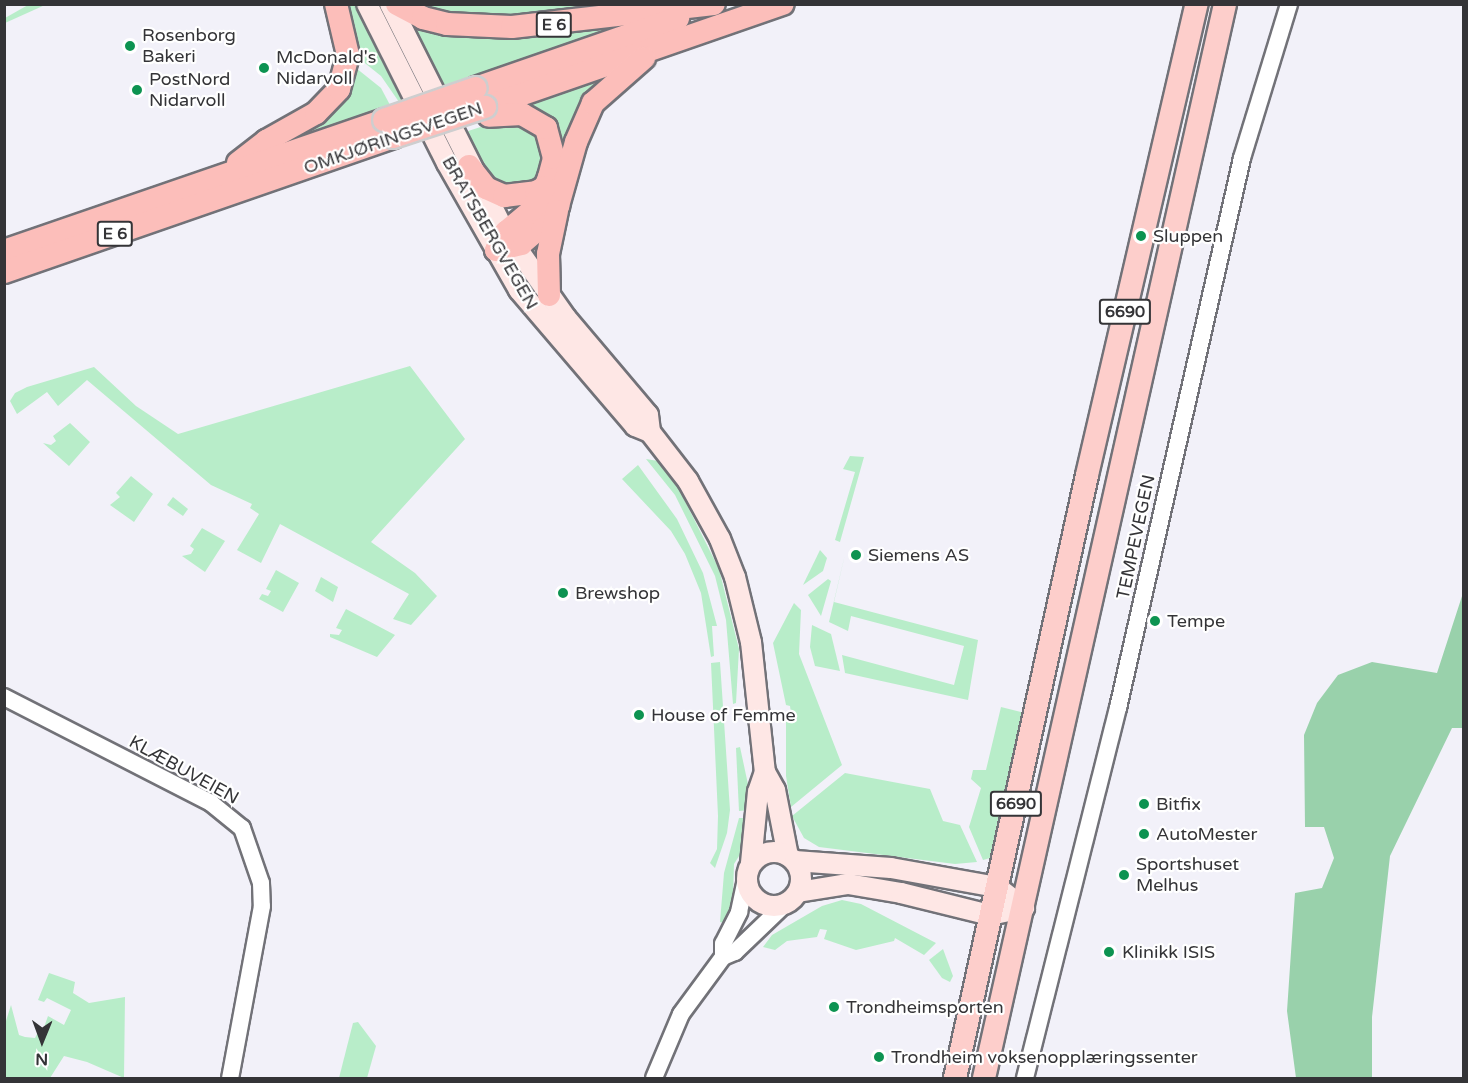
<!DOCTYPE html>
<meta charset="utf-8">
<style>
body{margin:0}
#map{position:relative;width:1468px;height:1083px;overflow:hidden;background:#f2f1f9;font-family:"Varela Round",sans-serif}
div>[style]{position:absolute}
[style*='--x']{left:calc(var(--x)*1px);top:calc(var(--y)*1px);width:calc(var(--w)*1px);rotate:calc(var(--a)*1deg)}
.green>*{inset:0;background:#b8edc9}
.forest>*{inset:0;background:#99d1ab}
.roads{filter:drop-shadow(2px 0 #727278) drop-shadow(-2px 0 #727278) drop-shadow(0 2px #727278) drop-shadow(0 -2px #727278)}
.tertiary>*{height:16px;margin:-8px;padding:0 8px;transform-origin:8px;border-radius:8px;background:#fff}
.secondary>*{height:20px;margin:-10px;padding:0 10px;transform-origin:10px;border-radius:10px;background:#fee7e5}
.secondary>.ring{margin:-10px;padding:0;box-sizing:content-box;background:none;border:20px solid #fee7e5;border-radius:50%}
.primary>*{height:22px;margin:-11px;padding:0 11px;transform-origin:11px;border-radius:11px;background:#fdcecb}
.trunk>*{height:22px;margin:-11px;padding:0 11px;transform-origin:11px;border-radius:11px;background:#fcbeba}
.bridges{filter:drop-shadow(2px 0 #cececf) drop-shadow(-2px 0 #cececf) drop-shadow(0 2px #cececf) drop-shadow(0 -2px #cececf)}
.trunk-bridge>*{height:22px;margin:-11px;padding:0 11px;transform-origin:11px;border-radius:11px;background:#fcbeba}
.dots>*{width:16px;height:16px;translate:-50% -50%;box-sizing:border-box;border:3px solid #fff;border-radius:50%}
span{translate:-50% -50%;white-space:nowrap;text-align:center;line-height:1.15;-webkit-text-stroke:4.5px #fff;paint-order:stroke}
.shield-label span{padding:2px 4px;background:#fff;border:2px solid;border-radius:4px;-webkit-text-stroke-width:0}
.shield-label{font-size:16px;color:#343437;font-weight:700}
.poi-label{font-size:18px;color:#343437}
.left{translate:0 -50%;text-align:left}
.street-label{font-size:18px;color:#343437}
.frame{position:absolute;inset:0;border:6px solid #343437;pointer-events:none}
.north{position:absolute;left:12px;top:1011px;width:60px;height:60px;-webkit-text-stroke:4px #fff;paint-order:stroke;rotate:181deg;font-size:16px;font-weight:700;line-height:24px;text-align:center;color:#343437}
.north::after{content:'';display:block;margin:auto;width:21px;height:27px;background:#343437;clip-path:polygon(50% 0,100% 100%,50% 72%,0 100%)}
</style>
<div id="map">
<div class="green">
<div style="clip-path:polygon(28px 5px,45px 5px,5px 23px,5px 18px)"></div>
<div style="clip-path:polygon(342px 5px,357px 5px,404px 100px,399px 102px,381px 76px,356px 56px)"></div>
<div style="clip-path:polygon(408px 5px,643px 5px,573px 15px,465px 18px)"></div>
<div style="clip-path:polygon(633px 21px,442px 87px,410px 24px)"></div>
<div style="clip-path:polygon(356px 68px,381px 88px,390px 105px,270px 148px)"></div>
<div style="clip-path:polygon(605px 77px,606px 78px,565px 157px,522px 105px)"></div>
<div style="clip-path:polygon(490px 124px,519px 124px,536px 133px,545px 156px,533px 181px,511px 188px,488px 175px,465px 132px)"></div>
<div style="clip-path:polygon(410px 366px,465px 439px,371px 542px,415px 573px,437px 596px,411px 625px,393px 619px,409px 594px,280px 524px,261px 563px,237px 550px,259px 514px,250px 508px,252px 504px,211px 485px,87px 380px,58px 406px,47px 392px,17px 414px,10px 401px,15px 393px,27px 387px,94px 367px,136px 406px,178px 434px)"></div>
<div style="clip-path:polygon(70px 423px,90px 442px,69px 466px,43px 443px,51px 445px,56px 441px,53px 436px)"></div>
<div style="clip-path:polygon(850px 456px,864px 457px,840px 542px,835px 540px,855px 472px,843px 469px)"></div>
<div style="clip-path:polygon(646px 459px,658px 461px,679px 489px,719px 569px,739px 649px,736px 703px,733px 704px,726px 620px,715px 576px,675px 495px)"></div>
<div style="clip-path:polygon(638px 465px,677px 519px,703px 573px,717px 626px,712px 626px,714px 656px,711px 657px,701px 593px,685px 554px,671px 531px,622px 479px)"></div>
<div style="clip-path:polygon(131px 476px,153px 494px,134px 522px,110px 505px,120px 497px,116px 493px)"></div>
<div style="clip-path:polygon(173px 497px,188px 509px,183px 516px,167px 505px)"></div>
<div style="clip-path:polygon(202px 528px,225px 541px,205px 572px,182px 556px,191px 554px,194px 549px,190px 546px)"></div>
<div style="clip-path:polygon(820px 550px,827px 558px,823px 571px,803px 585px)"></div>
<div style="clip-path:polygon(846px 550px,834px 602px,978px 640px,968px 700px,845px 673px,842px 655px,954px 685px,964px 646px,851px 616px,848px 631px,829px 622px)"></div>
<div style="clip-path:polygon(276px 570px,299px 583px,283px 612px,259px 599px,262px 594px,268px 596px,271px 591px,266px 589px)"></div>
<div style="clip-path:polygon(321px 577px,338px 587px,333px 602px,315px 591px)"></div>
<div style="clip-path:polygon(828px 579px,831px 581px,821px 616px,808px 595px)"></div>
<div style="clip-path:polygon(794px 603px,801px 610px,799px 654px,842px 765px,791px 807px,786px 776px,786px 716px,791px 713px,790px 706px,786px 705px,773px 643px)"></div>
<div style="clip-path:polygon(346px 609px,395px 635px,377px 657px,330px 637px,330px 634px,339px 635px,342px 630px,336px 628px)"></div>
<div style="clip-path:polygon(812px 625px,831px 634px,840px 671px,815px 666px,810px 647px)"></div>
<div style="clip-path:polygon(720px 662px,730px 810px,727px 833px,715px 868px,710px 863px,717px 849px,718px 816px,711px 663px)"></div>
<div style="clip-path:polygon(1001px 707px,1025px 713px,994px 848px,990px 858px,983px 860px,969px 827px,981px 788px,971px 779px,973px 770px,986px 770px)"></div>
<div style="clip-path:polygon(740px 747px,749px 789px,750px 810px,739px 811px,736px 748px)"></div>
<div style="clip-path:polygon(845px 773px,930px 789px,943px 821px,960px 825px,977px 862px,955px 864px,819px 847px,804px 838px,792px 816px)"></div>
<div style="clip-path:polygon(739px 818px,750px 818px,744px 848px,734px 864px,733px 897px,727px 924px,720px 922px,724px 873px)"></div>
<div style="clip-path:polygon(842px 900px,861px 904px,936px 943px,924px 955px,895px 938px,894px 941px,856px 950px,824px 939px,827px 930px,820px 929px,817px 937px,787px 941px,775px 950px,763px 947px,772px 935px,822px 906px)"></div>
<div style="clip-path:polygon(943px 949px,953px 976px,950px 982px,942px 978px,929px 960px)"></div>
<div style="clip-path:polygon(49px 973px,75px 982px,73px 993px,89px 1003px,125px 997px,124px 1078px,87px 1062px,64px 1056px,50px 1078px,5px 1078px,6px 1021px,11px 1005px,19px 1035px,25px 1037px,35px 1038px,38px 1032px,42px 1033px,48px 1016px,64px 1025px,71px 1010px,47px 998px,44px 1002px,38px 1000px)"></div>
<div style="clip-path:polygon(358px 1022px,376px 1046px,367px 1078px,339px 1078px,353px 1023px)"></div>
</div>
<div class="forest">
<div style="clip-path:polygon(1463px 593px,1463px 728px,1452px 728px,1390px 856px,1372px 1017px,1372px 1078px,1296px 1078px,1287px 1011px,1295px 893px,1322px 888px,1334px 858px,1324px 827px,1305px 827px,1304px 735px,1317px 703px,1338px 675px,1372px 662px,1437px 673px)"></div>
</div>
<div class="roads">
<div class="tertiary">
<div style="--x:4;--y:697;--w:233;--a:27.1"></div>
<div style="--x:211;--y:803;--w:40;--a:39"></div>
<div style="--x:242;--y:828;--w:58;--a:70.9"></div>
<div style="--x:261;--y:883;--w:23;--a:88"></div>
<div style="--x:262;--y:906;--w:175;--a:100.5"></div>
<div style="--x:723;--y:957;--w:13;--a:-90"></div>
<div style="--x:723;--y:944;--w:36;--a:-63"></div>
<div style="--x:739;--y:912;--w:34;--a:-78"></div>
<div style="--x:654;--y:1078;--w:69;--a:-67.1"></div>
<div style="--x:681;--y:1014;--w:71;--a:-53.6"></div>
<div style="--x:723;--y:957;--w:13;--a:-23"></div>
<div style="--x:735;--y:952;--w:68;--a:-43.8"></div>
<div style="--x:1025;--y:1078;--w:382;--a:-75.9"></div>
<div style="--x:1118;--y:708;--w:564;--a:-77.29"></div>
<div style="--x:1242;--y:158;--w:161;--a:-73"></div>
</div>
<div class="secondary">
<div style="--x:367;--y:4;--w:178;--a:63.3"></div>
<div style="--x:447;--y:163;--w:146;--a:60.4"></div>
<div style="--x:519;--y:290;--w:179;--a:49.5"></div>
<div style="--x:635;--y:426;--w:16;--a:22"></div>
<div style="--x:390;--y:4;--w:250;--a:63.3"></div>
<div style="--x:502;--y:227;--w:111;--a:54.9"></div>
<div style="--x:566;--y:318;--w:127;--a:49.8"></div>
<div style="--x:648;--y:415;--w:17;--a:83"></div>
<div style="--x:650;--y:432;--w:62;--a:52.2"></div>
<div style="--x:688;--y:481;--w:66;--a:61.1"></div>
<div style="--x:720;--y:539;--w:41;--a:68.5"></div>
<div style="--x:735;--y:577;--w:67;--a:76.2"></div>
<div style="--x:751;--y:642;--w:131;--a:83.9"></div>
<div style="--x:765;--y:772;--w:21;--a:61"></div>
<div style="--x:775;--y:790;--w:67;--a:78.9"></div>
<div class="ring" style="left:747px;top:852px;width:34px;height:34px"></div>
<div style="--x:795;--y:861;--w:96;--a:4.2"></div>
<div style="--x:891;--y:868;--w:108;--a:10.2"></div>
<div style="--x:997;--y:887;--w:34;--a:38"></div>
<div style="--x:751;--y:863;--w:71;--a:-84.4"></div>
<div style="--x:758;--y:792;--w:21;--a:-71"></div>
<div style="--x:798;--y:892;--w:51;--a:-9.1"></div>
<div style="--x:848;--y:884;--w:54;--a:9.6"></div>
<div style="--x:901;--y:893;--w:92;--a:13.9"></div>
<div style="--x:990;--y:915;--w:35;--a:-12"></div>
</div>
<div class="primary">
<div style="--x:955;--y:1078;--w:617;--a:-77.65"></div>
<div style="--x:1087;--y:475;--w:484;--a:-76.9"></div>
<div style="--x:984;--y:1078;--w:1101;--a:-77.35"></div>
</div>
<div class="trunk">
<div style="--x:397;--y:4;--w:30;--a:28"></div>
<div style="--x:423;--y:18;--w:25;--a:14"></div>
<div style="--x:447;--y:24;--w:65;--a:2.6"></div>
<div style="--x:512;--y:27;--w:203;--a:-6.5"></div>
<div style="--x:476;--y:88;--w:214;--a:-19.1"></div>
<div style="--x:485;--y:107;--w:315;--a:-19.1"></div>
<div style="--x:238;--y:163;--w:36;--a:-38"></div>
<div style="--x:266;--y:141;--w:57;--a:-29.2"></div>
<div style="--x:316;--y:113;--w:33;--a:-46"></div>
<div style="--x:339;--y:89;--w:35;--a:-75"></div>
<div style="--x:348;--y:55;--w:52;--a:-103.2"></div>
<div style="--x:469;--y:166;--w:28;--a:52"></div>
<div style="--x:486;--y:188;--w:20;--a:24"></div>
<div style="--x:504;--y:196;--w:32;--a:-7"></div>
<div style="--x:536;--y:192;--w:10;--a:-29"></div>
<div style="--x:545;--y:187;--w:11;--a:-68"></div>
<div style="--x:549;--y:177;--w:20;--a:-75"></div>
<div style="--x:554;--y:158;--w:31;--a:-105"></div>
<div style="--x:546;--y:128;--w:28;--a:-150"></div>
<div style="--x:522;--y:114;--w:33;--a:177"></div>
<div style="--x:496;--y:250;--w:26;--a:-13"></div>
<div style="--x:521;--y:244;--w:28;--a:-41"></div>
<div style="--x:542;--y:226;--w:26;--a:-51"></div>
<div style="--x:558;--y:206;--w:66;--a:-74.3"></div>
<div style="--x:576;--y:142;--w:43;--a:-66.4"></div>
<div style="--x:593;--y:103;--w:68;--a:-41.4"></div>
<div style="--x:496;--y:250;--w:21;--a:-61"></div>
<div style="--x:506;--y:232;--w:34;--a:-40"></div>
<div style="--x:532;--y:210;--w:26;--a:-61"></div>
<div style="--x:4;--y:251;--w:402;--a:-19"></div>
<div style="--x:4;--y:272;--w:412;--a:-19.1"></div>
<div style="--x:549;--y:295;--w:41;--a:-91.4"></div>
<div style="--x:548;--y:254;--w:44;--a:-78.2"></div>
</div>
</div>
<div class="bridges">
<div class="trunk-bridge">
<div style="--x:384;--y:120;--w:97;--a:-19.2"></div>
<div style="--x:393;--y:137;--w:97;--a:-18.1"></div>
</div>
</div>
<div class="dots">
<div style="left:130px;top:46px;background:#0d9351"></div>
<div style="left:264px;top:68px;background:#0d9351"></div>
<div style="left:137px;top:90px;background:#0d9351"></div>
<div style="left:1141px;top:236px;background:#0d9351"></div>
<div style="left:856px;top:555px;background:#0d9351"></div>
<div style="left:563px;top:593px;background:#0d9351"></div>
<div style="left:1155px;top:621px;background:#0d9351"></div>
<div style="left:639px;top:715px;background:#0d9351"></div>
<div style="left:1144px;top:804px;background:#0d9351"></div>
<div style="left:1144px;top:834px;background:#0d9351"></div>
<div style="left:1124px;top:875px;background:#0d9351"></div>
<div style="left:1109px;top:952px;background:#0d9351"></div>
<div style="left:834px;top:1007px;background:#0d9351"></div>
<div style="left:879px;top:1057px;background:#0d9351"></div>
</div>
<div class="shield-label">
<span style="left:554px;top:25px">E 6</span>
<span style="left:115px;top:234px">E 6</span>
<span style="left:1125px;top:312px">6690</span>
<span style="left:1016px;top:804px">6690</span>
</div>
<div class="poi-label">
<span class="left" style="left:142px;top:46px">Rosenborg<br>Bakeri</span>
<span class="left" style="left:276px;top:68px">McDonald's<br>Nidarvoll</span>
<span class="left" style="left:149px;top:90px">PostNord<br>Nidarvoll</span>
<span class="left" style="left:1153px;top:236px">Sluppen</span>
<span class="left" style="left:868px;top:555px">Siemens AS</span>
<span class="left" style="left:575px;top:593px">Brewshop</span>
<span class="left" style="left:1167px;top:621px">Tempe</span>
<span class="left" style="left:651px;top:715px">House of Femme</span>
<span class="left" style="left:1156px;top:804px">Bitfix</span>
<span class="left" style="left:1156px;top:834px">AutoMester</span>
<span class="left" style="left:1136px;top:875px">Sportshuset<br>Melhus</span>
<span class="left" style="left:1122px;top:952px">Klinikk ISIS</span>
<span class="left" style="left:846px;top:1007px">Trondheimsporten</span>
<span class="left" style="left:891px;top:1057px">Trondheim voksenopplæringssenter</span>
</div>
<div class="street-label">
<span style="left:393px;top:138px;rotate:-19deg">OMKJØRINGSVEGEN</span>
<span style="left:490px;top:233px;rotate:60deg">BRATSBERGVEGEN</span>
<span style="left:1136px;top:537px;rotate:-78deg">TEMPEVEGEN</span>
<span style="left:184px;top:770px;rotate:29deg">KLÆBUVEIEN</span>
</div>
<div class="frame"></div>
<div class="north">N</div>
</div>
